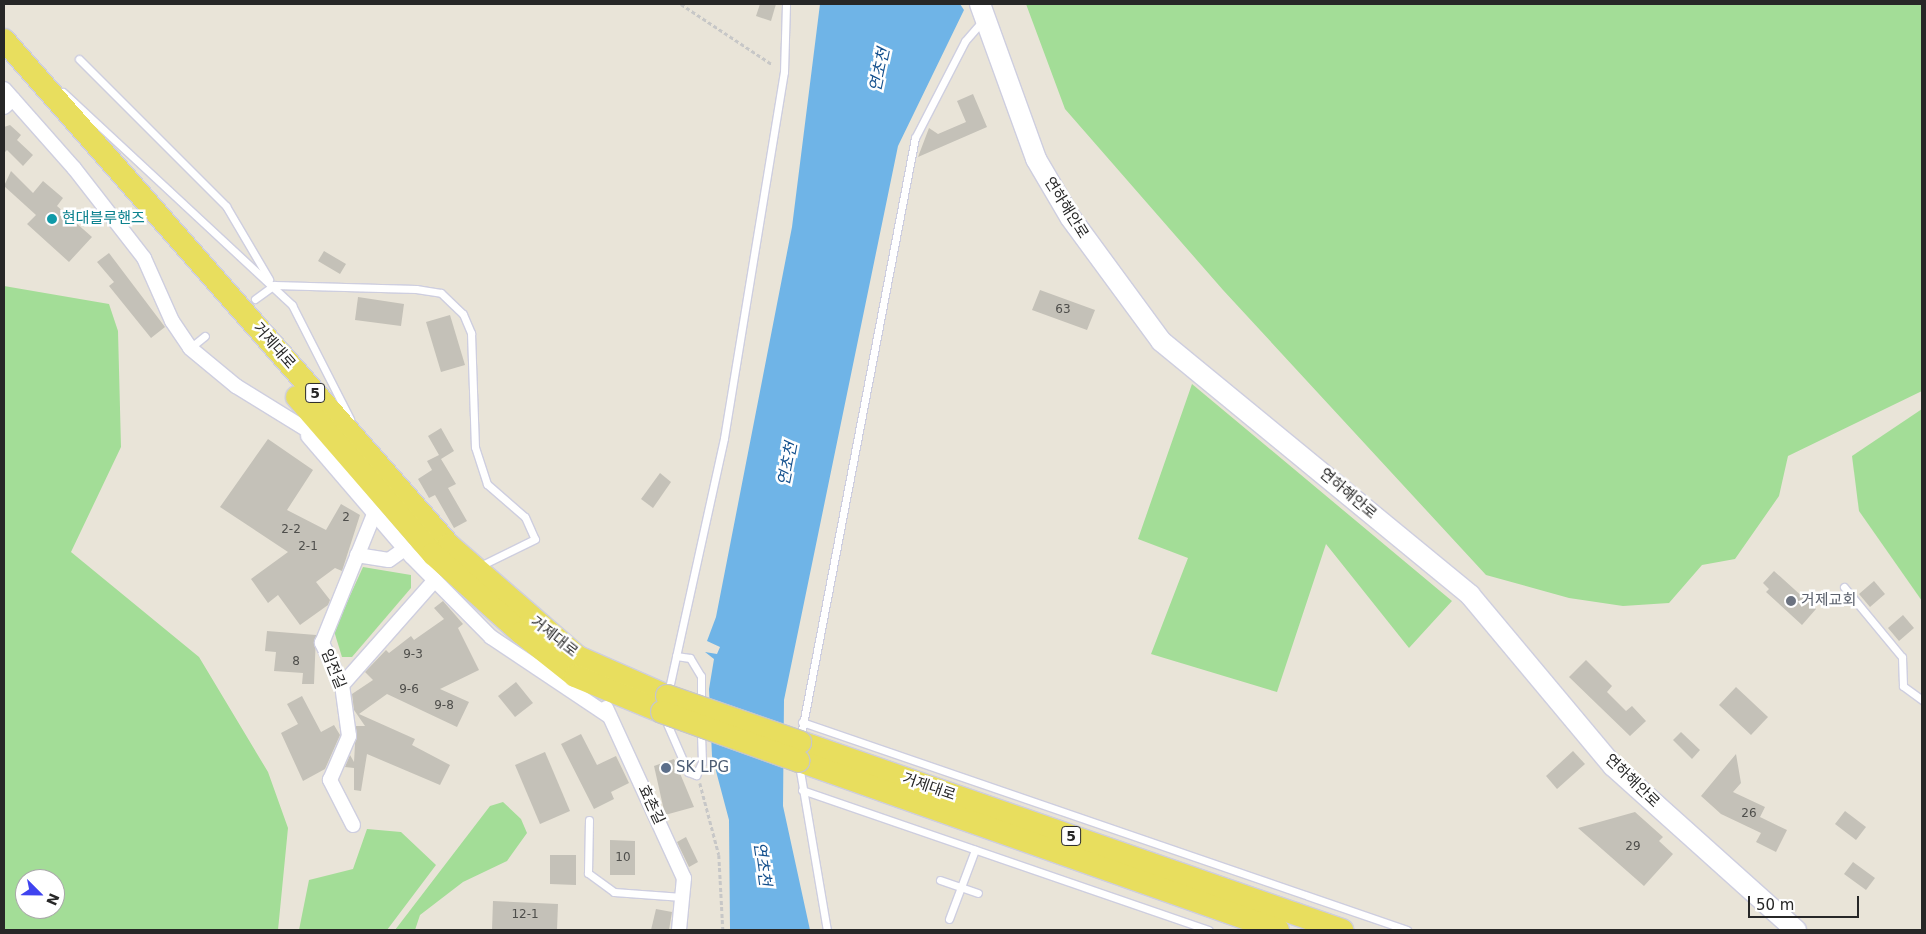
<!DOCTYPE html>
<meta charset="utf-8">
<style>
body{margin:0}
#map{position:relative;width:1926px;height:934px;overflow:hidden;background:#e9e4d8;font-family:"DejaVu Sans","Noto Sans KR",sans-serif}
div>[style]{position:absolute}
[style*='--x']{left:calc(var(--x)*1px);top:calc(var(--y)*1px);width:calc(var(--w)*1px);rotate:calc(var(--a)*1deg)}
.green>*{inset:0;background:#a3dd97}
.water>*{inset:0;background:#6fb4e7}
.building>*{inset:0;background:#c4c1b8}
.path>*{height:2.5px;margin-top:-1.25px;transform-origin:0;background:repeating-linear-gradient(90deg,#c7c7c7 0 4px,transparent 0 6.5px)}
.roads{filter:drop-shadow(1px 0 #cecedf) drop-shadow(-1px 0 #cecedf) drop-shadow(0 1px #cecedf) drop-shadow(0 -1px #cecedf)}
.lane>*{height:7px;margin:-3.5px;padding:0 3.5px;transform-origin:3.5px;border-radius:3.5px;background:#fff}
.street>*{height:14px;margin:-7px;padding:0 7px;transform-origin:7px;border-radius:7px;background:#fff}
.secondary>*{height:20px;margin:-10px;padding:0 10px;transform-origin:10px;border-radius:10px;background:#fff}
.primary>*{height:22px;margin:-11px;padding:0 11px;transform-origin:11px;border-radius:11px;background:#e8de5e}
.bridges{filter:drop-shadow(1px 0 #c7c7c7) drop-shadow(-1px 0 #c7c7c7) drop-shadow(0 1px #c7c7c7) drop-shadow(0 -1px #c7c7c7)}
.primary-bridge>*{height:22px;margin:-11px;padding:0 11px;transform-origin:11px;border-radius:11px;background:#e8de5e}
.dots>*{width:14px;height:14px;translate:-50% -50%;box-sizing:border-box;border:2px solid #fff;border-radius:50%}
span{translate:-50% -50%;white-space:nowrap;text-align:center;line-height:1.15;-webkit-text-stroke:5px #fff;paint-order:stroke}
.number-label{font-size:12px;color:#4e4e4b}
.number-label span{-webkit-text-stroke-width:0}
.shield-label span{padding:1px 4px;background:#fff;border:1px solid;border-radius:4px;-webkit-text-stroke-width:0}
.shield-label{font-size:14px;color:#272727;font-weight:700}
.street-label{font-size:15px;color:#272727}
.culture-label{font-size:15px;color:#0d838f}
.left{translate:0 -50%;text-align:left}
.worship-label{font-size:15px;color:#5b616d}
.service-label{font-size:15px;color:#4e5e75}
.water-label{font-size:16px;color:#14508d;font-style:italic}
.frame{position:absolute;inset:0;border:5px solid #272727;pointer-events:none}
.north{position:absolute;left:15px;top:869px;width:50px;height:50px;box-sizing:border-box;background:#fff;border:1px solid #a9a9a9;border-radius:50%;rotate:113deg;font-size:14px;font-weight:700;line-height:20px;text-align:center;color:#272727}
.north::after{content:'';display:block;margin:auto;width:18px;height:22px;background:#3f43ef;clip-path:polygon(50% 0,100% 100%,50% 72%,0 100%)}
.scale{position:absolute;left:1748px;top:896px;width:111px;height:22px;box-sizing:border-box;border:2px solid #272727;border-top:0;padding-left:6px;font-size:15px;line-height:18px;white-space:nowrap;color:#272727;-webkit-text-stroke:4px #fff;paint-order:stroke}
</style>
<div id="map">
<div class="green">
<div style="clip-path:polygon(1026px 4px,1922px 4px,1922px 391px,1788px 456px,1779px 496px,1735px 559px,1702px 565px,1669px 603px,1623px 606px,1569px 598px,1486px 575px,1223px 290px,1065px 109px)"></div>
<div style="clip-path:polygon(evenodd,4px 286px,109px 304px,118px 331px,121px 447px,71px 552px,199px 657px,268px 772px,288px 828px,278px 930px,4px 930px,4px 286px,25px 879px,55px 879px,55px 909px,25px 909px,25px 879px)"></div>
<div style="clip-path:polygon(1192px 384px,1452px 601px,1409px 648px,1326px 544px,1277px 692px,1151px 654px,1188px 558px,1138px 539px)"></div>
<div style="clip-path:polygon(1922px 409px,1922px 601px,1859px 511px,1852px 456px)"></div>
<div style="clip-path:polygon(363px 567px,411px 575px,411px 588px,352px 657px,342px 657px,334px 631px)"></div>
<div style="clip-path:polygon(503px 802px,521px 819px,527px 833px,507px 861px,463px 882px,420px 915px,415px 930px,395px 930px,490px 806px)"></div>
<div style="clip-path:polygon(367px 829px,401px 832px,436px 865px,387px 930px,299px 930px,309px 880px,353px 869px)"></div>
</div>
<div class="water">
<div style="clip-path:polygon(820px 4px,960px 4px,964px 10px,898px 146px,784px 700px,783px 806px,810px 930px,730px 930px,729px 820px,712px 756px,709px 689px,714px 659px,705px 652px,717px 654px,720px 647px,707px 641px,716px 617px,792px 227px)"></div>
</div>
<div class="building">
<div style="clip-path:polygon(760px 4px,776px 4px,771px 21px,756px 16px)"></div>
<div style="clip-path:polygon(973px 94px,987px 127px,918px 157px,929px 128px,938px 134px,966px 122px,957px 101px)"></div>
<div style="clip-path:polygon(10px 125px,21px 135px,17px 140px,33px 155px,23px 166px,7px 150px,4px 153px,4px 127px)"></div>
<div style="clip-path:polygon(11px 171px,33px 193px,43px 181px,63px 198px,57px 206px,92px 237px,69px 262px,27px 224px,36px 215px,4px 186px)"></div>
<div style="clip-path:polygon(324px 251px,346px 264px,340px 274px,318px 261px)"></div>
<div style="clip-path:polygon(109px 253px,165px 327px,151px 338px,109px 286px,114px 282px,97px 262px)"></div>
<div style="clip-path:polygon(1040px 290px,1095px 310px,1087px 330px,1032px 310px)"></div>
<div style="clip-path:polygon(358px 297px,404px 304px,401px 326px,355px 320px)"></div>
<div style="clip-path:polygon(450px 315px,465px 365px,441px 372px,426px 322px)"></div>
<div style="clip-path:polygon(441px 428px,454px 451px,441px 459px,456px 484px,448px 488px,467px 521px,454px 528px,435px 495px,429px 498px,418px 479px,432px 470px,427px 461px,439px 455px,428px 436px)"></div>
<div style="clip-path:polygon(268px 439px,313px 470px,287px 510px,326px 530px,341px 504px,360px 515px,342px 571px,335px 568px,316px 582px,330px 600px,328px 605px,300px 625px,278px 595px,268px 603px,251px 579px,288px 552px,220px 507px)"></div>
<div style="clip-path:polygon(660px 473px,671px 482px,653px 508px,641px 499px)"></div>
<div style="clip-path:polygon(1774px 571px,1816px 609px,1802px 625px,1766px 592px,1769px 589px,1763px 583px)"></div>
<div style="clip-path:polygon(1874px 581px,1885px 594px,1870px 607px,1859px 594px)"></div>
<div style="clip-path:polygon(443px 601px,463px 624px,458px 628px,479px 670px,440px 689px,469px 702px,457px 727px,387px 694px,359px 714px,415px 739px,412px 745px,450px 765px,440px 785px,367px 754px,361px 791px,354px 790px,354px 768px,345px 767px,350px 755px,354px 762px,356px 726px,365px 726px,354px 710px,352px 694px,373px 680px,365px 672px,386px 650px,389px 653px,411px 636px,414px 640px,444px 619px,434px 608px)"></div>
<div style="clip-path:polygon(1903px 615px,1914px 628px,1899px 641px,1888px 628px)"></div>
<div style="clip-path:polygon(267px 631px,316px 635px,314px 684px,302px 684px,303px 673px,274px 671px,276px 652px,265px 651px)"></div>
<div style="clip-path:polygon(1586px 660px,1612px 686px,1607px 692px,1626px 711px,1632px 706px,1646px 721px,1630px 736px,1569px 677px)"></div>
<div style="clip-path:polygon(516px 682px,533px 703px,515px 717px,498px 696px)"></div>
<div style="clip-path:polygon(1736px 687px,1768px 717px,1751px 735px,1719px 705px)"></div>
<div style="clip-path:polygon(302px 696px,321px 732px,334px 725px,340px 735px,325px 769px,303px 781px,281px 733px,298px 724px,287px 704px)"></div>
<div style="clip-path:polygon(1681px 732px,1700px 750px,1692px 759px,1673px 740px)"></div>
<div style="clip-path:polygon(581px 734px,597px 765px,616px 756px,629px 783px,611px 792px,614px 799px,594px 809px,561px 744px)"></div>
<div style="clip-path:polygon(1573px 751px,1585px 764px,1557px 789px,1546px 776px)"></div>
<div style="clip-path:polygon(545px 752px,570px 811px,540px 824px,515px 765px)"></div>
<div style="clip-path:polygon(1736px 754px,1741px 783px,1733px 792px,1765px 807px,1760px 817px,1787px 830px,1776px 852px,1756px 842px,1761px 833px,1721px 814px,1701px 796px)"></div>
<div style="clip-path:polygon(674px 759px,694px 807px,665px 815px,654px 766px)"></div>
<div style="clip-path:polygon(1845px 811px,1866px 827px,1856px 840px,1835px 824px)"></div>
<div style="clip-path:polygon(1635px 812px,1663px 837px,1659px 841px,1673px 854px,1644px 886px,1578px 828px)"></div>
<div style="clip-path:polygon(686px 837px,698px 862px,689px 867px,677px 842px)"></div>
<div style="clip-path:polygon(610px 840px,635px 841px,635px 875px,610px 875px)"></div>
<div style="clip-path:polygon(550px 855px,576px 855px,576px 885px,550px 884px)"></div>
<div style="clip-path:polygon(1853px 862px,1875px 878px,1866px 890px,1844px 874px)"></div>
<div style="clip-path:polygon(493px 901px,558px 904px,557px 930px,492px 930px)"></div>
<div style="clip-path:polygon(656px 909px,672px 912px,669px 930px,651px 930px)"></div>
</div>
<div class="path">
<div style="--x:681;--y:4;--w:110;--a:33.5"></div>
<div style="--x:700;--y:783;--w:74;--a:75.2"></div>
<div style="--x:719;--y:855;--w:75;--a:86.9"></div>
</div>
<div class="roads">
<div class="lane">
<div style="--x:79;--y:59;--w:208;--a:45"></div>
<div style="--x:226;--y:206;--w:85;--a:59.5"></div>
<div style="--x:63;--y:92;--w:313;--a:42.9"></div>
<div style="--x:292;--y:305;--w:128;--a:63"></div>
<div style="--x:255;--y:299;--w:24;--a:-36"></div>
<div style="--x:274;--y:285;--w:142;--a:1.6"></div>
<div style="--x:416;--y:289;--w:25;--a:9"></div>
<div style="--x:441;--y:293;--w:30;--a:44"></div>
<div style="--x:463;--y:314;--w:21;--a:67"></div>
<div style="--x:471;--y:333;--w:114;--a:88"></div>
<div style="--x:475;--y:447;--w:39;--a:72"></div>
<div style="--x:487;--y:484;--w:50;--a:41"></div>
<div style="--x:525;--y:517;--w:24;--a:66"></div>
<div style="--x:535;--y:539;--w:61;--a:153.9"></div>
<div style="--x:190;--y:348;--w:19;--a:-39"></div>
<div style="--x:1844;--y:587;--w:91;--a:50.4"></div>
<div style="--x:1902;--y:657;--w:29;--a:88"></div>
<div style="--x:1903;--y:686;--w:24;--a:36"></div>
<div style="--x:676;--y:656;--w:14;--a:8"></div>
<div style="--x:690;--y:658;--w:21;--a:59"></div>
<div style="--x:701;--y:676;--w:29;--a:90"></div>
<div style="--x:668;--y:693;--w:261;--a:-77.6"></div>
<div style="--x:724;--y:438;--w:371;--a:-80.7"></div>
<div style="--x:784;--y:72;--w:68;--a:-88.3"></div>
<div style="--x:665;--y:719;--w:58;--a:66.5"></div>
<div style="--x:688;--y:772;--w:9;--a:21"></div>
<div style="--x:696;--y:775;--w:14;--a:-65"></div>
<div style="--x:702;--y:762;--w:33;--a:-92"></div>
<div style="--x:802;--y:722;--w:640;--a:18.97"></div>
<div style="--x:800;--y:740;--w:613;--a:-79.19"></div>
<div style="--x:915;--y:138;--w:109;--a:-62.7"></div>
<div style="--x:965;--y:41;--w:28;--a:-49"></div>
<div style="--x:799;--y:765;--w:167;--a:80.4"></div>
<div style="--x:802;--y:790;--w:430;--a:19"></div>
<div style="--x:589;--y:820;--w:53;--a:91.1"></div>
<div style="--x:588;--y:873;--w:32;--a:36"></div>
<div style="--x:614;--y:892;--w:68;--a:4.2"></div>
<div style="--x:940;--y:880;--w:40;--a:18.9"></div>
<div style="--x:949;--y:919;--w:74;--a:-69.4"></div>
</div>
<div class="street">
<div style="--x:4;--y:89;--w:106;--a:48.5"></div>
<div style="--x:74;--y:168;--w:114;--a:52.1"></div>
<div style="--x:144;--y:258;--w:69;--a:66"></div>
<div style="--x:172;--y:321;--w:32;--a:56"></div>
<div style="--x:190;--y:348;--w:60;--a:39.6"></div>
<div style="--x:236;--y:386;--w:114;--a:31.7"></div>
<div style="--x:4;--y:107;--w:12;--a:-42"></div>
<div style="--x:308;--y:436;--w:158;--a:49.4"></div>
<div style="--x:411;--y:556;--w:114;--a:45.4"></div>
<div style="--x:491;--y:637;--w:142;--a:33.8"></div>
<div style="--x:357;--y:555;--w:32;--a:9"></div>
<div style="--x:389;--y:560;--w:19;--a:-35"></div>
<div style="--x:342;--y:685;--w:140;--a:-48.5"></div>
<div style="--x:606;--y:708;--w:187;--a:65.4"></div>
<div style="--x:684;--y:878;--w:52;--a:95.5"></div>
<div style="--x:353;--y:825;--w:51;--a:-117.1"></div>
<div style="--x:330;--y:780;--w:48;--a:-66.6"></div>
<div style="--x:349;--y:736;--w:51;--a:-97.8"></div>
<div style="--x:342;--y:685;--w:47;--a:-115.5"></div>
<div style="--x:322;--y:643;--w:139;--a:-68"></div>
</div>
<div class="secondary">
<div style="--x:980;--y:4;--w:165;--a:70.1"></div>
<div style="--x:1036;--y:159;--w:67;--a:59.6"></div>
<div style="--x:1070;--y:217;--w:154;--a:53.7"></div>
<div style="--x:1161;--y:341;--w:400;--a:39.4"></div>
<div style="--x:1470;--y:595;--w:223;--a:50.1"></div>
<div style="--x:1613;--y:766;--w:246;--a:41.9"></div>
</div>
<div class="primary">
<div style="--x:4;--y:40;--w:673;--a:48.61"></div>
<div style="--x:449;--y:545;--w:171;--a:41"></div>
<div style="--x:578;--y:657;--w:97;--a:23.7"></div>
<div style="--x:297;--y:397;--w:208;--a:49.1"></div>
<div style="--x:433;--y:554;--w:118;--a:41.9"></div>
<div style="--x:521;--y:633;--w:69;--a:38.5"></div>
<div style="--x:575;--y:676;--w:94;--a:22.5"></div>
<div style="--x:800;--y:742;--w:574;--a:19.13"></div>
<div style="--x:799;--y:761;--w:508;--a:19.43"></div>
</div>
</div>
<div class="bridges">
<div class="primary-bridge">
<div style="--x:667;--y:696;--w:141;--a:19.1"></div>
<div style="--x:662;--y:712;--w:145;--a:19.7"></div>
</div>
</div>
<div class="dots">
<div style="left:52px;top:219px;background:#0f9aa8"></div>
<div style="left:1791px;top:601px;background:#6b7280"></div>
<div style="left:666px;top:768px;background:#5c6f8a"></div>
</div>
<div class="number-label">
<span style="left:1063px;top:310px">63</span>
<span style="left:346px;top:518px">2</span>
<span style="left:291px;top:530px">2-2</span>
<span style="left:308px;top:547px">2-1</span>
<span style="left:413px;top:655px">9-3</span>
<span style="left:296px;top:662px">8</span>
<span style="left:409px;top:690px">9-6</span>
<span style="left:444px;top:706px">9-8</span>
<span style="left:1749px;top:814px">26</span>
<span style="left:1633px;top:847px">29</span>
<span style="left:623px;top:858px">10</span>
<span style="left:525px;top:915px">12-1</span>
</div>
<div class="shield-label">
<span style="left:315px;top:393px">5</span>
<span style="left:1071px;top:836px">5</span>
</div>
<div class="street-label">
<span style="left:1066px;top:208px;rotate:58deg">연하해안로</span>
<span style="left:274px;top:346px;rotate:49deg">거제대로</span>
<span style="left:1348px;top:494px;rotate:40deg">연하해안로</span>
<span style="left:554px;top:637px;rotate:38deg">거제대로</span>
<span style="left:333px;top:669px;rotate:68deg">임전길</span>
<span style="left:1632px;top:781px;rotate:44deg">연하해안로</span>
<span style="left:929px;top:787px;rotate:19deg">거제대로</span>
<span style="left:651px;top:805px;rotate:65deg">효촌길</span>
</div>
<div class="culture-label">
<span class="left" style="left:62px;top:219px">현대블루핸즈</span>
</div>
<div class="worship-label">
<span class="left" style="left:1801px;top:601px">거제교회</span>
</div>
<div class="service-label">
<span class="left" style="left:676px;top:768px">SK LPG</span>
</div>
<div class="water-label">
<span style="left:880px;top:70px;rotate:-78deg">연초천</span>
<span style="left:788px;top:464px;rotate:-79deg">연초천</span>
<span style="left:762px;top:864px;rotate:82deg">연초천</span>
</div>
<div class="frame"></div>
<div class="north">N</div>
<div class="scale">50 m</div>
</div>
